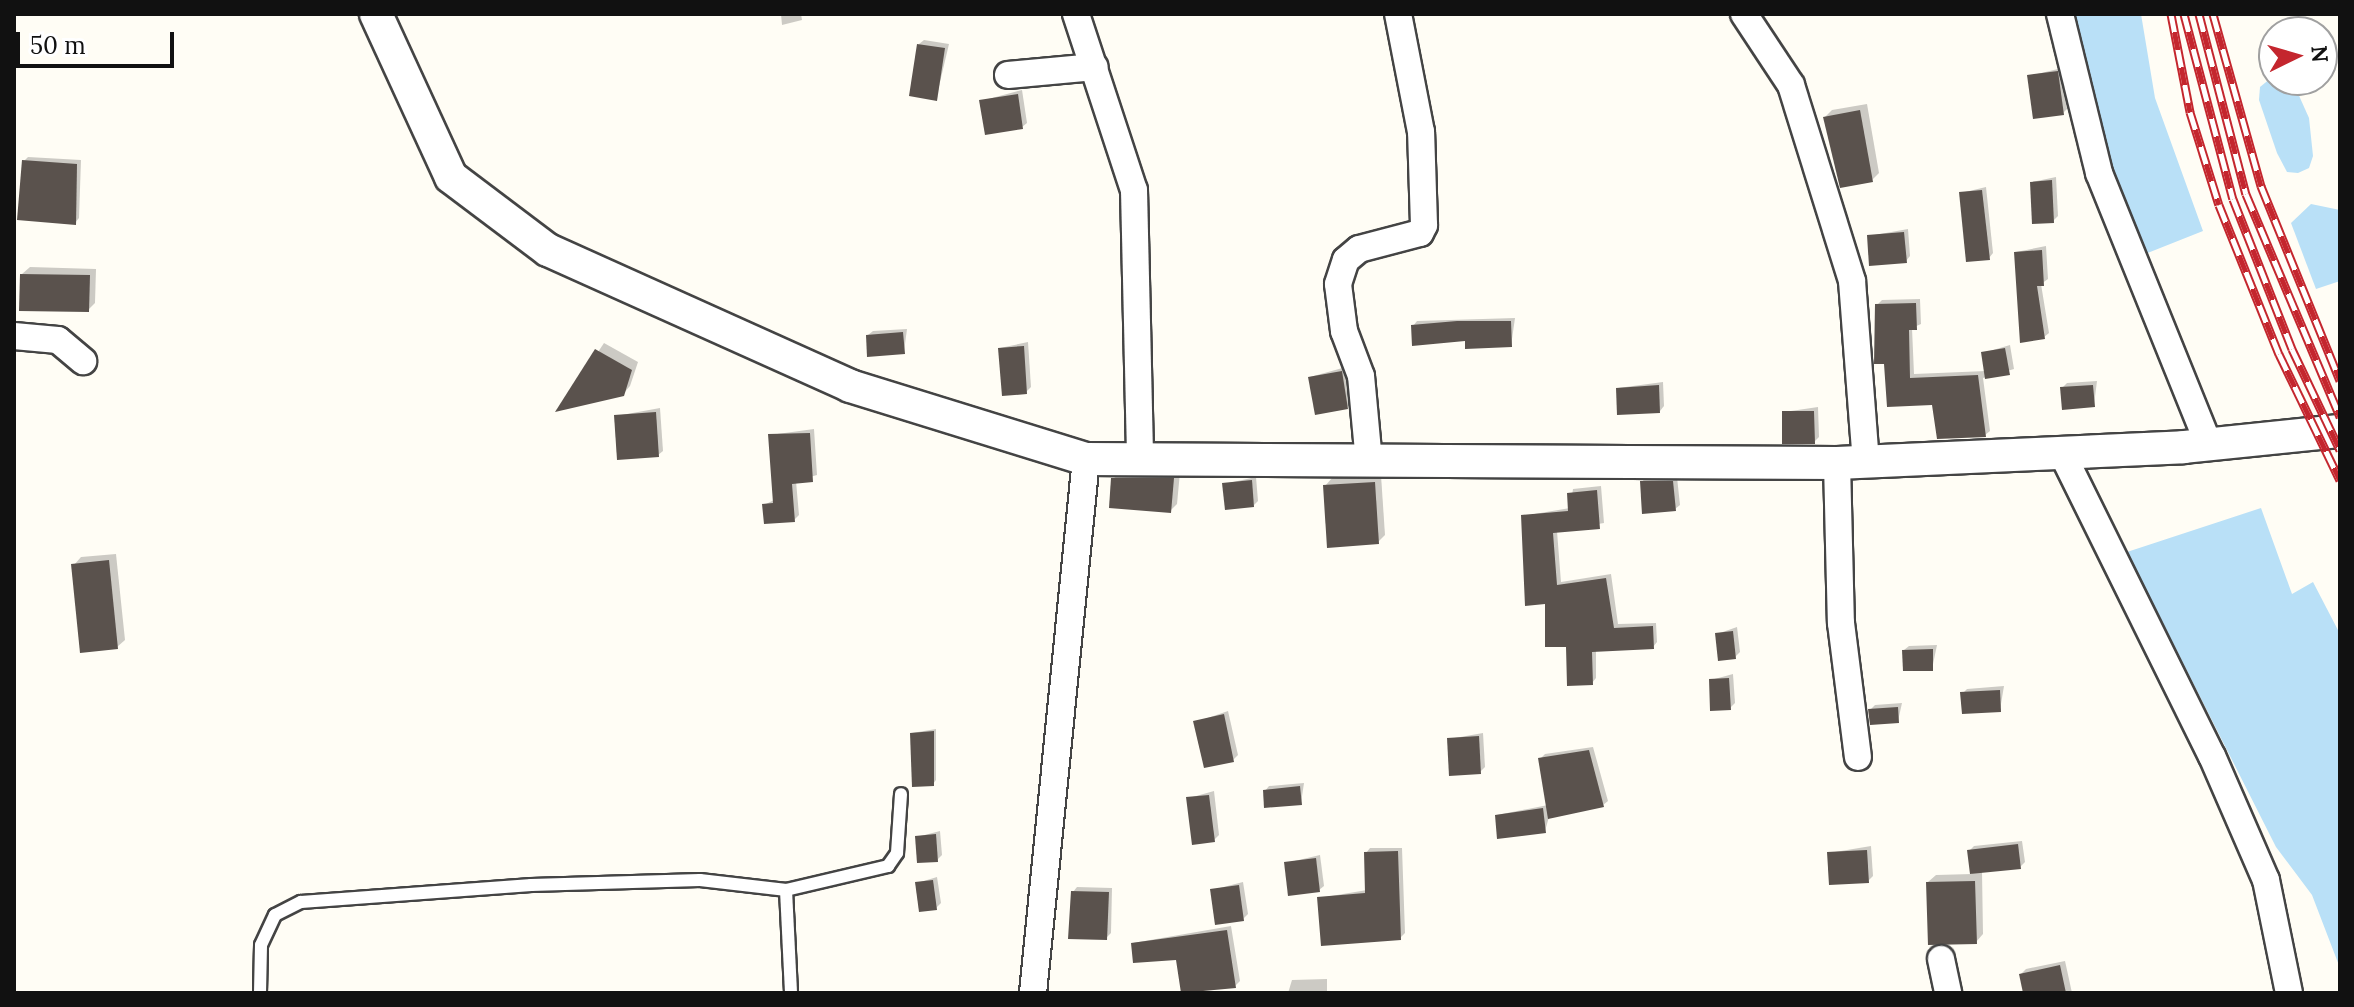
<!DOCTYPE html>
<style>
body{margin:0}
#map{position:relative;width:2354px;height:1007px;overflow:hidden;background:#fffdf5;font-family:Lora,serif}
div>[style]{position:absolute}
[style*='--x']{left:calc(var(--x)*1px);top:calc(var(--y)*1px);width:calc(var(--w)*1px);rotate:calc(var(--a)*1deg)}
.water>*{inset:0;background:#b9e0f7}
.shadow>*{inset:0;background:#0003}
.building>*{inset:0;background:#5a524d}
.roads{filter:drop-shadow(2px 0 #444) drop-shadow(-2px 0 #444) drop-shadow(0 2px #444) drop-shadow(0 -2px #444)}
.service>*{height:12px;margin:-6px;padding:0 6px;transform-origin:6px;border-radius:6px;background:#fff}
.minor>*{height:26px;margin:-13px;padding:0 13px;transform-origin:13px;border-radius:13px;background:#fff}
.tertiary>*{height:32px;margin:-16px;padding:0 16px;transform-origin:16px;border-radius:16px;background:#fff}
.rail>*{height:9px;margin-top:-4.5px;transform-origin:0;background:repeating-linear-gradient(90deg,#fff 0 18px,#c4262e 0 36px);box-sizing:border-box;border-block:2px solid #c4262e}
span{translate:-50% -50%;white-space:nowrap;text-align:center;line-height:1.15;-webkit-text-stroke:8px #fff;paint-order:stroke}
.frame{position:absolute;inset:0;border:16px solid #111;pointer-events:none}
.north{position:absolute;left:2258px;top:16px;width:80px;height:80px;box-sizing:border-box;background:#fff;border:2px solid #a0a0a0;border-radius:50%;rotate:85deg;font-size:22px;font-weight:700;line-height:32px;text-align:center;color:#111}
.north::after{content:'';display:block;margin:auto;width:28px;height:36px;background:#c4262e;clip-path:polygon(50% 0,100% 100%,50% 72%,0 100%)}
.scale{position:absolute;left:16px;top:32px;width:158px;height:36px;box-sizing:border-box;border:4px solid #111;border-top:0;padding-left:10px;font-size:24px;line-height:28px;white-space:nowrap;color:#111;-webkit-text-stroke:6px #fff;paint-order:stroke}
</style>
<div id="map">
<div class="water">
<div style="clip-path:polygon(2067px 14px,2141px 14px,2155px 98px,2203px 231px,2140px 256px,2124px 195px,2106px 190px)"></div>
<div style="clip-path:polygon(2271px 78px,2292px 80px,2309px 118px,2313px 156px,2309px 168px,2298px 173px,2287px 172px,2277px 153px,2259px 100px,2260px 87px)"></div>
<div style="clip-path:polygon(2311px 204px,2340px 210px,2340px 281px,2316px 289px,2291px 223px)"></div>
<div style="clip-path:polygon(2261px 508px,2292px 594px,2313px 582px,2340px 634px,2340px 968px,2312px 895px,2276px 847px,2127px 552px)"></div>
</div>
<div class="shadow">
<div style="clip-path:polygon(781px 14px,801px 14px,802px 20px,782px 25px)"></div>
<div style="clip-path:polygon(924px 40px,949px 44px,936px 99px,919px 44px)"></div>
<div style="clip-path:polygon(2062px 68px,2067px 109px,2063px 113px,2029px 76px)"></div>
<div style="clip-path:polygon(1022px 90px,1027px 123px,1022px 127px,981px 101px)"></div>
<div style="clip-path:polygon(1867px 104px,1879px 173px,1872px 180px,1825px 117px,1832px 110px)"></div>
<div style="clip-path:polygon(28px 157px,81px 160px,79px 218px,75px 223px,24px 161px)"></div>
<div style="clip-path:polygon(2056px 177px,2058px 216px,2053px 221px,2032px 182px)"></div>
<div style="clip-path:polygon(1986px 187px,1993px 253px,1989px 258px,1961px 193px)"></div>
<div style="clip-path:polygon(1908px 229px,1910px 256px,1906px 261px,1869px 236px)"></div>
<div style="clip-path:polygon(2046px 246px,2048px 279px,2041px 284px,2049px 333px,2044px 337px,2016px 252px)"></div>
<div style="clip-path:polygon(30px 267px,96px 269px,95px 303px,88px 310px,22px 274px)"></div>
<div style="clip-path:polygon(1920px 299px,1921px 324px,1912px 328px,1914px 374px,1986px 371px,1983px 353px,2010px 345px,2014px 369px,1983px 378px,1990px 431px,1985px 435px,1934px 402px,1886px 362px,1877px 305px,1882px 300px)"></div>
<div style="clip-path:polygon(1515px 318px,1511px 346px,1413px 326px,1417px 321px)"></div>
<div style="clip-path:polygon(907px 329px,904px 352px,868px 335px,873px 331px)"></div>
<div style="clip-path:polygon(1028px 342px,1031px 387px,1026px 392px,1000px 348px)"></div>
<div style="clip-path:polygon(604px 343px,638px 362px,630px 386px,623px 394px,560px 409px)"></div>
<div style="clip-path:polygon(1346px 367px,1352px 403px,1347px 407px,1310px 377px)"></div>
<div style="clip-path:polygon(2097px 381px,2094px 405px,2062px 388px,2067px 383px)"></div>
<div style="clip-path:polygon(1663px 382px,1664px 406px,1660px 411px,1618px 388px)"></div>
<div style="clip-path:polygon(1818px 407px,1819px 437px,1814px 442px,1784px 412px)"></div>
<div style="clip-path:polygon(660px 408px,663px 451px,658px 455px,616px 416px)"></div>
<div style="clip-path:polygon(814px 429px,817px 475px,796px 481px,799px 515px,794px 520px,764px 505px,774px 500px,770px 435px)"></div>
<div style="clip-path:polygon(1121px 472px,1180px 472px,1177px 504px,1170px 511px,1113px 479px)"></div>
<div style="clip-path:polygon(1381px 475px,1385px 535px,1378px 542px,1325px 486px,1332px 478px)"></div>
<div style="clip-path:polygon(1256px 477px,1258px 501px,1254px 505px,1224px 484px)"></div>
<div style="clip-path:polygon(1646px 477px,1677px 477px,1680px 505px,1675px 509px,1642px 482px)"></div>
<div style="clip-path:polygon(1601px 486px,1604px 523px,1557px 531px,1561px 582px,1611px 574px,1618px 624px,1656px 623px,1657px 642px,1653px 647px,1596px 650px,1596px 678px,1592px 683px,1547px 602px,1523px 516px,1570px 508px,1573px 489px)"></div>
<div style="clip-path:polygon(116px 554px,125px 640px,117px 647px,74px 565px,81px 557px)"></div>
<div style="clip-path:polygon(1737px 627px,1740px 652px,1735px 657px,1717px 634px)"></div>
<div style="clip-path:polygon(1937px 645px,1932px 669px,1904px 650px,1909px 646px)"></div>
<div style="clip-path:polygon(1733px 674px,1735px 703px,1730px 708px,1711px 680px)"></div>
<div style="clip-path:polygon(2004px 686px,2000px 710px,1963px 693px,1967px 689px)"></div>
<div style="clip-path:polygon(1902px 703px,1898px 721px,1870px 710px,1875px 705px)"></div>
<div style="clip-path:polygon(1228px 711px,1238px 755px,1233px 760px,1196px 722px)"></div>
<div style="clip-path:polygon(936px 729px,936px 780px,933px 784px,912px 733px)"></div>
<div style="clip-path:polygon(1483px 733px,1485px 767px,1480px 772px,1449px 739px)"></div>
<div style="clip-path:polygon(1593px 747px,1608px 801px,1603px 805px,1549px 817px,1545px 831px,1497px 815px,1548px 805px,1540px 759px,1545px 754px)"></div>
<div style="clip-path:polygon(1304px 783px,1301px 803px,1265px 791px,1269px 786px)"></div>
<div style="clip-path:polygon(1214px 791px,1219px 835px,1214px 840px,1189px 798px)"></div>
<div style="clip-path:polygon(940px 831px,942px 855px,937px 860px,917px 837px)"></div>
<div style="clip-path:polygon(2022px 841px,2025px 862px,2020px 867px,1982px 871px,1983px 934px,1976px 942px,1928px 882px,1936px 875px,1972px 874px,1969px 851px,1974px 846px)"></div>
<div style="clip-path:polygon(1871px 846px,1873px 876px,1868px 881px,1829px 853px)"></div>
<div style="clip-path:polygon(1370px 848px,1402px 848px,1405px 933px,1400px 938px,1319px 898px,1367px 890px,1366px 853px)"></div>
<div style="clip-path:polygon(1320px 855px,1324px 886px,1319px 890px,1286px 863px)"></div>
<div style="clip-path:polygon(937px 877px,941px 903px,936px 908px,917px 883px)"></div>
<div style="clip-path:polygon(1243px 882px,1248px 914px,1243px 919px,1212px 890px)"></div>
<div style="clip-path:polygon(1077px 887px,1112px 888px,1111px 933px,1106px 938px,1073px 892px)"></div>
<div style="clip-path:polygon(1231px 926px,1240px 981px,1235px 986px,1183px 993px,1178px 957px,1133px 943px)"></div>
<div style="clip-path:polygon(2065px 961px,2072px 993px,2025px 993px,2021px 974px,2026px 969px)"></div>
<div style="clip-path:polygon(1327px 979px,1327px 993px,1288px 993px,1292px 980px)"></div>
</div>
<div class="building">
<div style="clip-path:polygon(917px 44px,945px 48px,937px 101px,909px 96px)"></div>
<div style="clip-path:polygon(2058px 71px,2064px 115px,2033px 119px,2027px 75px)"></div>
<div style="clip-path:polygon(1018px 94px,1023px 129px,985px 135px,979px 100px)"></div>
<div style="clip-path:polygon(1860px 110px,1873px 182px,1840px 188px,1823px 117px)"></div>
<div style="clip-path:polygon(22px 160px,77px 164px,76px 225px,17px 220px)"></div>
<div style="clip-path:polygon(2052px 180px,2054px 223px,2032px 224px,2030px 182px)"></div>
<div style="clip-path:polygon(1982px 190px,1990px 260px,1966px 262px,1959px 192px)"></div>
<div style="clip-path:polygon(1904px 232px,1907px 263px,1869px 266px,1867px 235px)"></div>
<div style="clip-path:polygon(2042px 250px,2044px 286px,2037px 286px,2045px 339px,2020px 343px,2014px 252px)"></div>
<div style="clip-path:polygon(20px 274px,90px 275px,89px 312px,19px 311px)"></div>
<div style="clip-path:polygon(1916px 303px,1917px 330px,1909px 330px,1910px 378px,1978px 375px,1986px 437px,1937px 439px,1932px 405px,1887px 407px,1884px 364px,1874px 364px,1875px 304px)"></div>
<div style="clip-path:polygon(1457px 321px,1511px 321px,1512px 347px,1465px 349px,1465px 341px,1412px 346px,1411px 325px)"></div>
<div style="clip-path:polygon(903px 332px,905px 354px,867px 357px,866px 335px)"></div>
<div style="clip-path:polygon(1024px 346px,1027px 394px,1002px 396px,998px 348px)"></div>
<div style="clip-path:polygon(2005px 348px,2010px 375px,1985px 379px,1981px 352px)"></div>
<div style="clip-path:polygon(595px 349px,632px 370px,624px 396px,555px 412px)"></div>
<div style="clip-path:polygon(1342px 371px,1348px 409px,1315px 415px,1308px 377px)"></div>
<div style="clip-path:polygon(1659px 385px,1660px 413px,1617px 415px,1616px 388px)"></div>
<div style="clip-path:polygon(2093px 385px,2095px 407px,2062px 410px,2060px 387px)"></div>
<div style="clip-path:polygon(1782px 411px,1814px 411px,1815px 444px,1782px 444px)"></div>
<div style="clip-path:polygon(656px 412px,659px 457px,617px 460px,614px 415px)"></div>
<div style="clip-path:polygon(810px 433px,813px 482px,792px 484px,795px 522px,764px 524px,762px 504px,773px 503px,768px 434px)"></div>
<div style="clip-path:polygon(1111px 478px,1174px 478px,1171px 513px,1109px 508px)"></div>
<div style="clip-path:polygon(1252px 480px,1254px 507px,1225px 510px,1222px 483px)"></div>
<div style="clip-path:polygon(1640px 481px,1673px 481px,1676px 511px,1642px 514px)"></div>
<div style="clip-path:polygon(1375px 482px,1379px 544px,1327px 548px,1323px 485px)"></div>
<div style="clip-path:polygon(1597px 490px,1600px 529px,1553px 533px,1557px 585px,1606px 578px,1614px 628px,1653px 626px,1654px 649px,1592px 652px,1593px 685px,1567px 686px,1566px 647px,1545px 647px,1545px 604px,1525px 606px,1521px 515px,1568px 511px,1567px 493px)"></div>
<div style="clip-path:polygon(109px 560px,118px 649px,80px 653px,71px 564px)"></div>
<div style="clip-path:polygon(1733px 631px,1736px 659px,1718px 661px,1715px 633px)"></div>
<div style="clip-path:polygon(1933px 649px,1933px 671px,1903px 671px,1902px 650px)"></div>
<div style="clip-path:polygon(1729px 678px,1731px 710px,1710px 711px,1709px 679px)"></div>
<div style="clip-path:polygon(2000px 690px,2001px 712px,1962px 714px,1960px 692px)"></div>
<div style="clip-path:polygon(1898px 707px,1899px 723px,1870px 725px,1868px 709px)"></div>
<div style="clip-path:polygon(1224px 714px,1234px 762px,1204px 768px,1193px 721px)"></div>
<div style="clip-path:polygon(934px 731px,934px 786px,912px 787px,910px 733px)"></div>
<div style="clip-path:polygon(1479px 736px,1481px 774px,1449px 776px,1447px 738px)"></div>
<div style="clip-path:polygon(1589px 750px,1604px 807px,1548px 819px,1538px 758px)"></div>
<div style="clip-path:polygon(1300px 786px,1302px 805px,1264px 808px,1263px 790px)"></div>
<div style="clip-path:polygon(1209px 795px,1215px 842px,1192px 845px,1186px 797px)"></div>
<div style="clip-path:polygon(1543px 808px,1546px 833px,1497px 839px,1495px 815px)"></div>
<div style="clip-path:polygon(936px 834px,938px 862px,917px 863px,915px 836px)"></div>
<div style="clip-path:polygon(2018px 844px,2021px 869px,1970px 874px,1967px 850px)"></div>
<div style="clip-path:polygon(1867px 850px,1869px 883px,1829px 885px,1827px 852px)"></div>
<div style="clip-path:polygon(1398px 851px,1401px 940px,1321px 946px,1317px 897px,1365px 893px,1364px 852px)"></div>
<div style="clip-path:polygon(1316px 858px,1320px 892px,1288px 896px,1284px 862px)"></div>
<div style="clip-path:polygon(933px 880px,937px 910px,919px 912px,915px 882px)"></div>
<div style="clip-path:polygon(1975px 881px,1977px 944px,1928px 945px,1926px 882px)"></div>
<div style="clip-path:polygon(1239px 885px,1244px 921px,1215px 925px,1210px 889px)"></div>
<div style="clip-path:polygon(1071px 891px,1109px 892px,1107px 940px,1068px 939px)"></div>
<div style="clip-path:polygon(1227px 930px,1236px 988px,1181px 993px,1176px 960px,1133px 963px,1131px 943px)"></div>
<div style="clip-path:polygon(2060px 965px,2066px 993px,2023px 993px,2019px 974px)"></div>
</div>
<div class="roads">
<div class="service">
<div style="--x:786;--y:890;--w:105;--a:-13.2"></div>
<div style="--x:888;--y:866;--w:16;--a:-55"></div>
<div style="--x:897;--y:853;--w:59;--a:-86.1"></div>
<div style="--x:260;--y:993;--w:48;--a:-88.8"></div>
<div style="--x:261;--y:945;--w:33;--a:-65"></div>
<div style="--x:275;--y:915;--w:29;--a:-27"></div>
<div style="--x:301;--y:902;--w:231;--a:-4.2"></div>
<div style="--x:531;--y:885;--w:169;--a:-1.7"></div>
<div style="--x:700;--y:880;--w:87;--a:6.6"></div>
<div style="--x:786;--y:890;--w:103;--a:87.2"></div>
</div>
<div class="minor">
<div style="--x:1076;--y:14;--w:185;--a:71.8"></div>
<div style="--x:1134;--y:190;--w:271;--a:88.7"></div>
<div style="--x:1744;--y:14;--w:85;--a:56.5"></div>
<div style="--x:1791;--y:85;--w:205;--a:72.7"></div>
<div style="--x:1852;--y:281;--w:182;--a:85.6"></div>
<div style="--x:2060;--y:14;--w:164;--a:76.2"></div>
<div style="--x:2099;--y:173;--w:293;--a:68"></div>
<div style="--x:1008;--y:75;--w:87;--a:-5.3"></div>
<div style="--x:14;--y:336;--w:44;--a:5.2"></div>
<div style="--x:58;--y:340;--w:33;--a:40"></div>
<div style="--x:2062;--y:453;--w:338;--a:63.7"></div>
<div style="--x:2212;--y:756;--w:135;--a:66.5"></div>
<div style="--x:2266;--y:880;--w:115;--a:78.5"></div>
<div style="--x:1369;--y:462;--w:86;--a:-95.3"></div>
<div style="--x:1361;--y:376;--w:48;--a:-110.7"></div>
<div style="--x:1344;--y:331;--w:47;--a:-97.3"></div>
<div style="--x:1338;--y:284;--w:25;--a:-72"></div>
<div style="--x:1346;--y:260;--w:17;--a:-40"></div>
<div style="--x:1359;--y:249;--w:63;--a:-14.7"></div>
<div style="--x:1420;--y:233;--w:9;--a:-63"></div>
<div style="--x:1424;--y:225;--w:93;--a:-91.8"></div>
<div style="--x:1421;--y:132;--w:120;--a:-101"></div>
<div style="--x:1837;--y:463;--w:160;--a:88.6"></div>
<div style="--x:1841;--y:623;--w:135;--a:82.8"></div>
<div style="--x:1941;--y:959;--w:35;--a:78"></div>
<div style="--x:1033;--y:993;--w:537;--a:-84.33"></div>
</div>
<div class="tertiary">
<div style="--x:376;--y:14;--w:179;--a:65.3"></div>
<div style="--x:451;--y:177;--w:121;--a:37"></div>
<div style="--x:548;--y:250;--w:331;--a:24.2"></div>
<div style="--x:850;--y:386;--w:247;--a:17.2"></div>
<div style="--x:1086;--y:459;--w:751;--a:0.31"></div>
<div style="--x:1837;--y:463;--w:347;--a:-2.6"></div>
<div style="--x:2184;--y:447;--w:157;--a:-5.9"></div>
</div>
</div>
<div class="rail">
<div style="--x:2171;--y:14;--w:100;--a:79"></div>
<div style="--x:2190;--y:112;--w:97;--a:72.7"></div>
<div style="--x:2219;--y:205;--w:161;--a:68.1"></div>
<div style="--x:2279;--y:354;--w:140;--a:64.2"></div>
<div style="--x:2184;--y:14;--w:191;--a:75.2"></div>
<div style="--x:2233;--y:199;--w:161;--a:68.5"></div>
<div style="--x:2292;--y:349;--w:112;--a:64.6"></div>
<div style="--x:2199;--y:14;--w:186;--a:75.4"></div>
<div style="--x:2246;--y:194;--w:242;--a:67.1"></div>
<div style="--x:2213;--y:14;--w:179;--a:74.4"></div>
<div style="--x:2261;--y:186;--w:210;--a:67.9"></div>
</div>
<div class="frame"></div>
<div class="north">N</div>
<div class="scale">50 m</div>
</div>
